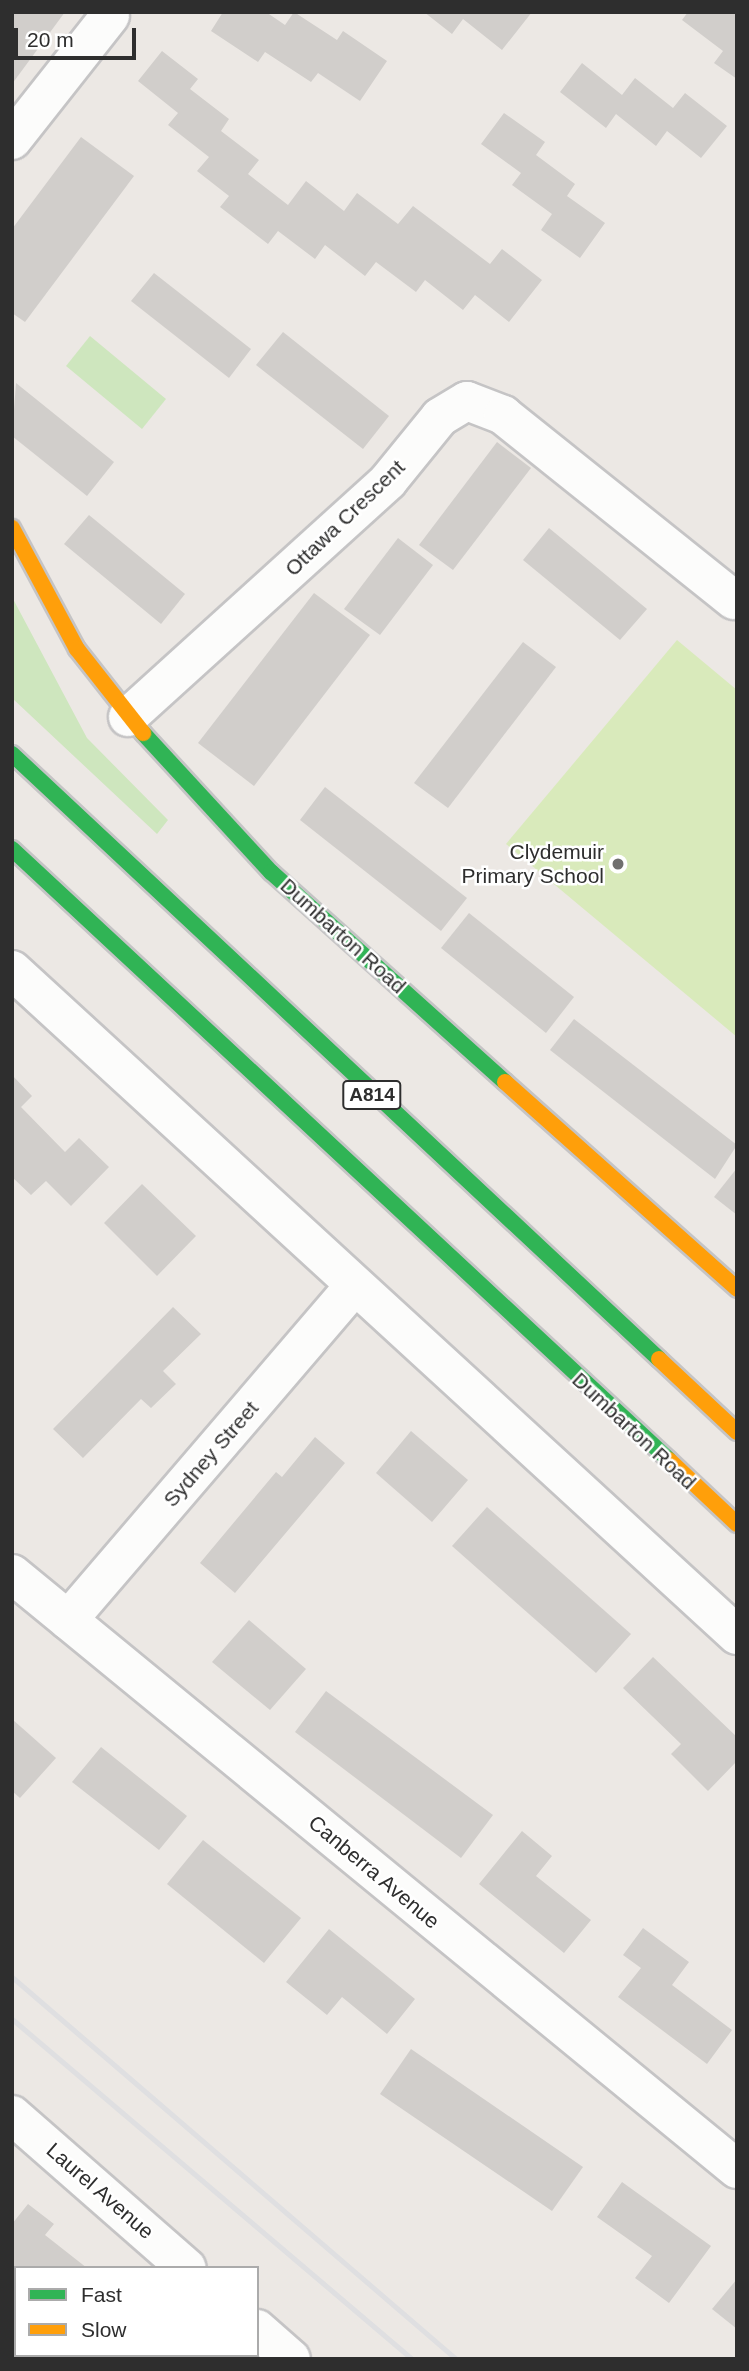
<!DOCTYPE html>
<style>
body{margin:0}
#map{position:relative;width:749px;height:2371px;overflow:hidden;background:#ece8e4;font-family:Arial,sans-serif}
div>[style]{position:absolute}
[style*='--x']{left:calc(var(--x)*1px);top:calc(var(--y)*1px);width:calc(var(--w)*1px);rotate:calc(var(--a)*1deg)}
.green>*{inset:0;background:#cee6be}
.pitch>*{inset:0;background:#d9eabb}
.building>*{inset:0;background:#d1cecb}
.roads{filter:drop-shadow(2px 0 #c5c4c5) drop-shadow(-2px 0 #c5c4c5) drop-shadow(0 2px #c5c4c5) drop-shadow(0 -2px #c5c4c5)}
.street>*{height:38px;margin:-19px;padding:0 19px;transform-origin:19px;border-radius:19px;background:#fcfcfb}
.fast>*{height:16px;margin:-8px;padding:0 8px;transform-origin:8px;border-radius:8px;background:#30b455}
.slow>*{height:16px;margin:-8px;padding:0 8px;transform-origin:8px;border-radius:8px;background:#ff9f0a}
.rail>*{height:5px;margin:-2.5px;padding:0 2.5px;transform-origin:2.5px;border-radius:2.5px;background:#dfdfe1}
.dots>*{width:19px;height:19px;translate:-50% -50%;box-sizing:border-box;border:4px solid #fff;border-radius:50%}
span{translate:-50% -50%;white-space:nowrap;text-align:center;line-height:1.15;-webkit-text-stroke:5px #fff;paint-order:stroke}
.shield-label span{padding:2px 5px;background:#fff;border:2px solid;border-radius:5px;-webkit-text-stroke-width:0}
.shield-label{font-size:19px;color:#2e2e2e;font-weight:700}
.street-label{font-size:21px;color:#2e2e2e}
.poi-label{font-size:21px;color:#2e2e2e}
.right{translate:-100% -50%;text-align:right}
.frame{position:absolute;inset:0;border:14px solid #2e2e2e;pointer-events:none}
.legend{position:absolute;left:14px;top:2266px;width:245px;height:91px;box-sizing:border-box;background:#fff;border:2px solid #ababab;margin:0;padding:9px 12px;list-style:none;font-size:21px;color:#2e2e2e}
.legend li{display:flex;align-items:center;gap:14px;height:35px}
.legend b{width:35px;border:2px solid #ababab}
.scale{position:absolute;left:14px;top:28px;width:122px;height:32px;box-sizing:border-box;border:4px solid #2e2e2e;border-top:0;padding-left:9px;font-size:21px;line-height:24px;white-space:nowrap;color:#2e2e2e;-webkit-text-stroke:5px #fff;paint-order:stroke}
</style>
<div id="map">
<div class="green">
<div style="clip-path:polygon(90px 336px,166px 399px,142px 429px,66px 366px)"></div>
<div style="clip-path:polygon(12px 597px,87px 738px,168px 820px,157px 834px,12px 698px)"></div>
</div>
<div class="pitch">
<div style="clip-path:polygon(677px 640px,737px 690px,737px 1037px,506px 844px)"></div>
</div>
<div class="building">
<div style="clip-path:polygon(12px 12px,65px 12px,12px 84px)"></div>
<div style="clip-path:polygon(223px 12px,266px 12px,285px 25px,294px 12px,337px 40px,343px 31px,387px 61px,360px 101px,318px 73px,311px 82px,265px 52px,258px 62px,211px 31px)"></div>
<div style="clip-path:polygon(424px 12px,532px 12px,502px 50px,463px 19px,452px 34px)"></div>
<div style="clip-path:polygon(688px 12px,737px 12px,737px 79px,714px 63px,723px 51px,682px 20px)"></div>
<div style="clip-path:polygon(162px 51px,198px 79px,190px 89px,229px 119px,221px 131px,259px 160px,248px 174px,288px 205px,306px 181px,344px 211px,357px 193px,398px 224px,413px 206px,490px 264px,502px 249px,542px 280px,509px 322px,475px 295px,463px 310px,425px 280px,416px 292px,376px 262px,365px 276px,325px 245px,315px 259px,278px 231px,268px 244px,220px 207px,229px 196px,197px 171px,209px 157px,168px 125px,178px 113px,138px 81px)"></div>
<div style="clip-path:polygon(582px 63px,622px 95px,635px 78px,673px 108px,685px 93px,727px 126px,701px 158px,667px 131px,656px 146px,616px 114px,606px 128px,560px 92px)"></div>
<div style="clip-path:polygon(504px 113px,545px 142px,536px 155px,575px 184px,567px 196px,605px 223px,580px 258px,541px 230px,552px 214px,512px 185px,521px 173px,481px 144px)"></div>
<div style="clip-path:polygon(81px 137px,134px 176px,25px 322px,12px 313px,12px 229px)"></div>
<div style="clip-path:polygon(154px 273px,251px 349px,229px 378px,131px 301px)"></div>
<div style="clip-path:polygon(283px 332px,389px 416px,363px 449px,256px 365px)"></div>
<div style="clip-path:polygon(16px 383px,114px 462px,87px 496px,12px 436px)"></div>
<div style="clip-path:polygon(497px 442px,531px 468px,453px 570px,419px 545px)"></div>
<div style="clip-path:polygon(89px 515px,185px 594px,161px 624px,64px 544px)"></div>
<div style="clip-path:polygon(549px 528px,647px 609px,620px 640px,523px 560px)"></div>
<div style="clip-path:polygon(398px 538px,433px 565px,380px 635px,344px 609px)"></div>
<div style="clip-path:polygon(314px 593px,370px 635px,254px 786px,198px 743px)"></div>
<div style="clip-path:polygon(523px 642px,556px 667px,448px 808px,414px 783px)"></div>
<div style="clip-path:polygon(325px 787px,467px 898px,441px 931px,300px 820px)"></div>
<div style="clip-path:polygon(469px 913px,574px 997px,546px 1033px,441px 948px)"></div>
<div style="clip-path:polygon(574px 1019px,737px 1145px,715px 1179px,550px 1050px)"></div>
<div style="clip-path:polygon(12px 1075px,32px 1096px,21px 1107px,65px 1152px,79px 1138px,109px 1167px,71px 1206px,46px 1181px,31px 1195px,12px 1177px)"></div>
<div style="clip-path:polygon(737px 1168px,737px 1215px,714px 1197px)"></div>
<div style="clip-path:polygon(142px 1184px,196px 1236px,157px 1276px,104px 1223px)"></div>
<div style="clip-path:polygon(173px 1307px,201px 1334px,163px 1371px,176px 1384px,151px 1408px,141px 1399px,83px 1458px,53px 1429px)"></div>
<div style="clip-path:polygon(411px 1431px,468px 1480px,432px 1522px,376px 1473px)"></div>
<div style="clip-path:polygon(315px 1437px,345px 1463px,235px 1593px,200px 1563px,276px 1472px,282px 1477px)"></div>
<div style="clip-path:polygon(487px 1507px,631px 1634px,596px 1673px,452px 1546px)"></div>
<div style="clip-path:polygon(249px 1620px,306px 1669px,270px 1710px,212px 1662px)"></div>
<div style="clip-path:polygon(653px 1657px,737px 1737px,737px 1761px,708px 1791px,671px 1754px,681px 1744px,623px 1688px)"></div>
<div style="clip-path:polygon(326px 1691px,493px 1815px,461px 1858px,295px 1732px)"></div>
<div style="clip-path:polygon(12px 1719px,56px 1758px,20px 1798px,12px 1791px)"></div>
<div style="clip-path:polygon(101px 1747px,187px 1816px,159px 1850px,72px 1782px)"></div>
<div style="clip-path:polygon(522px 1831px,552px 1856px,536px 1876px,591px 1920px,564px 1953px,479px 1884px)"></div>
<div style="clip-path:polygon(203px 1840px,301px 1918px,264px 1963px,167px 1884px)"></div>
<div style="clip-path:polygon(643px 1928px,689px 1962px,672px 1985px,732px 2030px,707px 2064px,618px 1997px,641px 1968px,623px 1955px)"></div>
<div style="clip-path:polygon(329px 1929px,415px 1999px,387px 2034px,342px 1997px,327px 2015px,286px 1982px)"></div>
<div style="clip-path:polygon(411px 2049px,583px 2167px,552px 2211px,380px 2094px)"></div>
<div style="clip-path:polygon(622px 2182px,711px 2246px,669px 2303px,635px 2278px,652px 2256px,597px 2217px)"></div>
<div style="clip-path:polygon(28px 2204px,54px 2224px,45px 2235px,87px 2268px,12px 2266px,12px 2224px)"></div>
<div style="clip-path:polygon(737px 2279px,737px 2329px,712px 2309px)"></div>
<div style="clip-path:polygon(117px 2355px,186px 2355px,190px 2359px,118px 2359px)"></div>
</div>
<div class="roads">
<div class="street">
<div style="--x:12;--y:140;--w:158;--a:-51.7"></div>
<div style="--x:128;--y:717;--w:351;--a:-42.2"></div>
<div style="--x:388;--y:481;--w:82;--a:-50.9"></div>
<div style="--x:440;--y:417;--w:31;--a:-31"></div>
<div style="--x:467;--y:401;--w:39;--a:21"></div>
<div style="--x:503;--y:415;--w:296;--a:38.7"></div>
<div style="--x:12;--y:970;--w:984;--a:42.53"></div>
<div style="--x:12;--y:1574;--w:938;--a:39.38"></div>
<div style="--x:68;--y:1620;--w:438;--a:-49.4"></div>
<div style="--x:12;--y:2115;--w:232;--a:41.2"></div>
<div style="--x:257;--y:2329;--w:45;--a:41.4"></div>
</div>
<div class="fast">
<div style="--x:143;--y:733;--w:189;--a:47.4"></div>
<div style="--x:271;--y:872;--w:314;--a:41.9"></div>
<div style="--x:12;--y:754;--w:886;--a:43.08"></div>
<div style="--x:12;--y:849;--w:897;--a:42.92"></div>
</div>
<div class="slow">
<div style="--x:12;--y:528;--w:137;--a:61.8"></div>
<div style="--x:77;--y:649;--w:107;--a:51.8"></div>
<div style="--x:505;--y:1082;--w:311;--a:41.7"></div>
<div style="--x:659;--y:1359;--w:107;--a:43.1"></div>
<div style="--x:669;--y:1460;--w:93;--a:43.3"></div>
</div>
</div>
<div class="rail">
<div style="--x:12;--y:1977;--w:586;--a:40.71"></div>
<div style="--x:12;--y:2019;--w:525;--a:40.36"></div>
</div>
<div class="dots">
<div style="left:618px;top:864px;background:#706f6e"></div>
</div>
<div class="shield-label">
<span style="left:372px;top:1095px">A814</span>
</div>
<div class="street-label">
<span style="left:345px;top:518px;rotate:-44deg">Ottawa Crescent</span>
<span style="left:343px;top:936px;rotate:42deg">Dumbarton Road</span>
<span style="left:634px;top:1431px;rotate:43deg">Dumbarton Road</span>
<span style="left:211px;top:1454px;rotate:-49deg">Sydney Street</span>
<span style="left:374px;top:1872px;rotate:40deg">Canberra Avenue</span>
<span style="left:100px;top:2191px;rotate:41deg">Laurel Avenue</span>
</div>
<div class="poi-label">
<span class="right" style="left:604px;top:864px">Clydemuir<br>Primary School</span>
</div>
<div class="frame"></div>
<ul class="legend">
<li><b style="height:9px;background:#30b455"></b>Fast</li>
<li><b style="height:9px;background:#ff9f0a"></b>Slow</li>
</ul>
<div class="scale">20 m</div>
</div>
